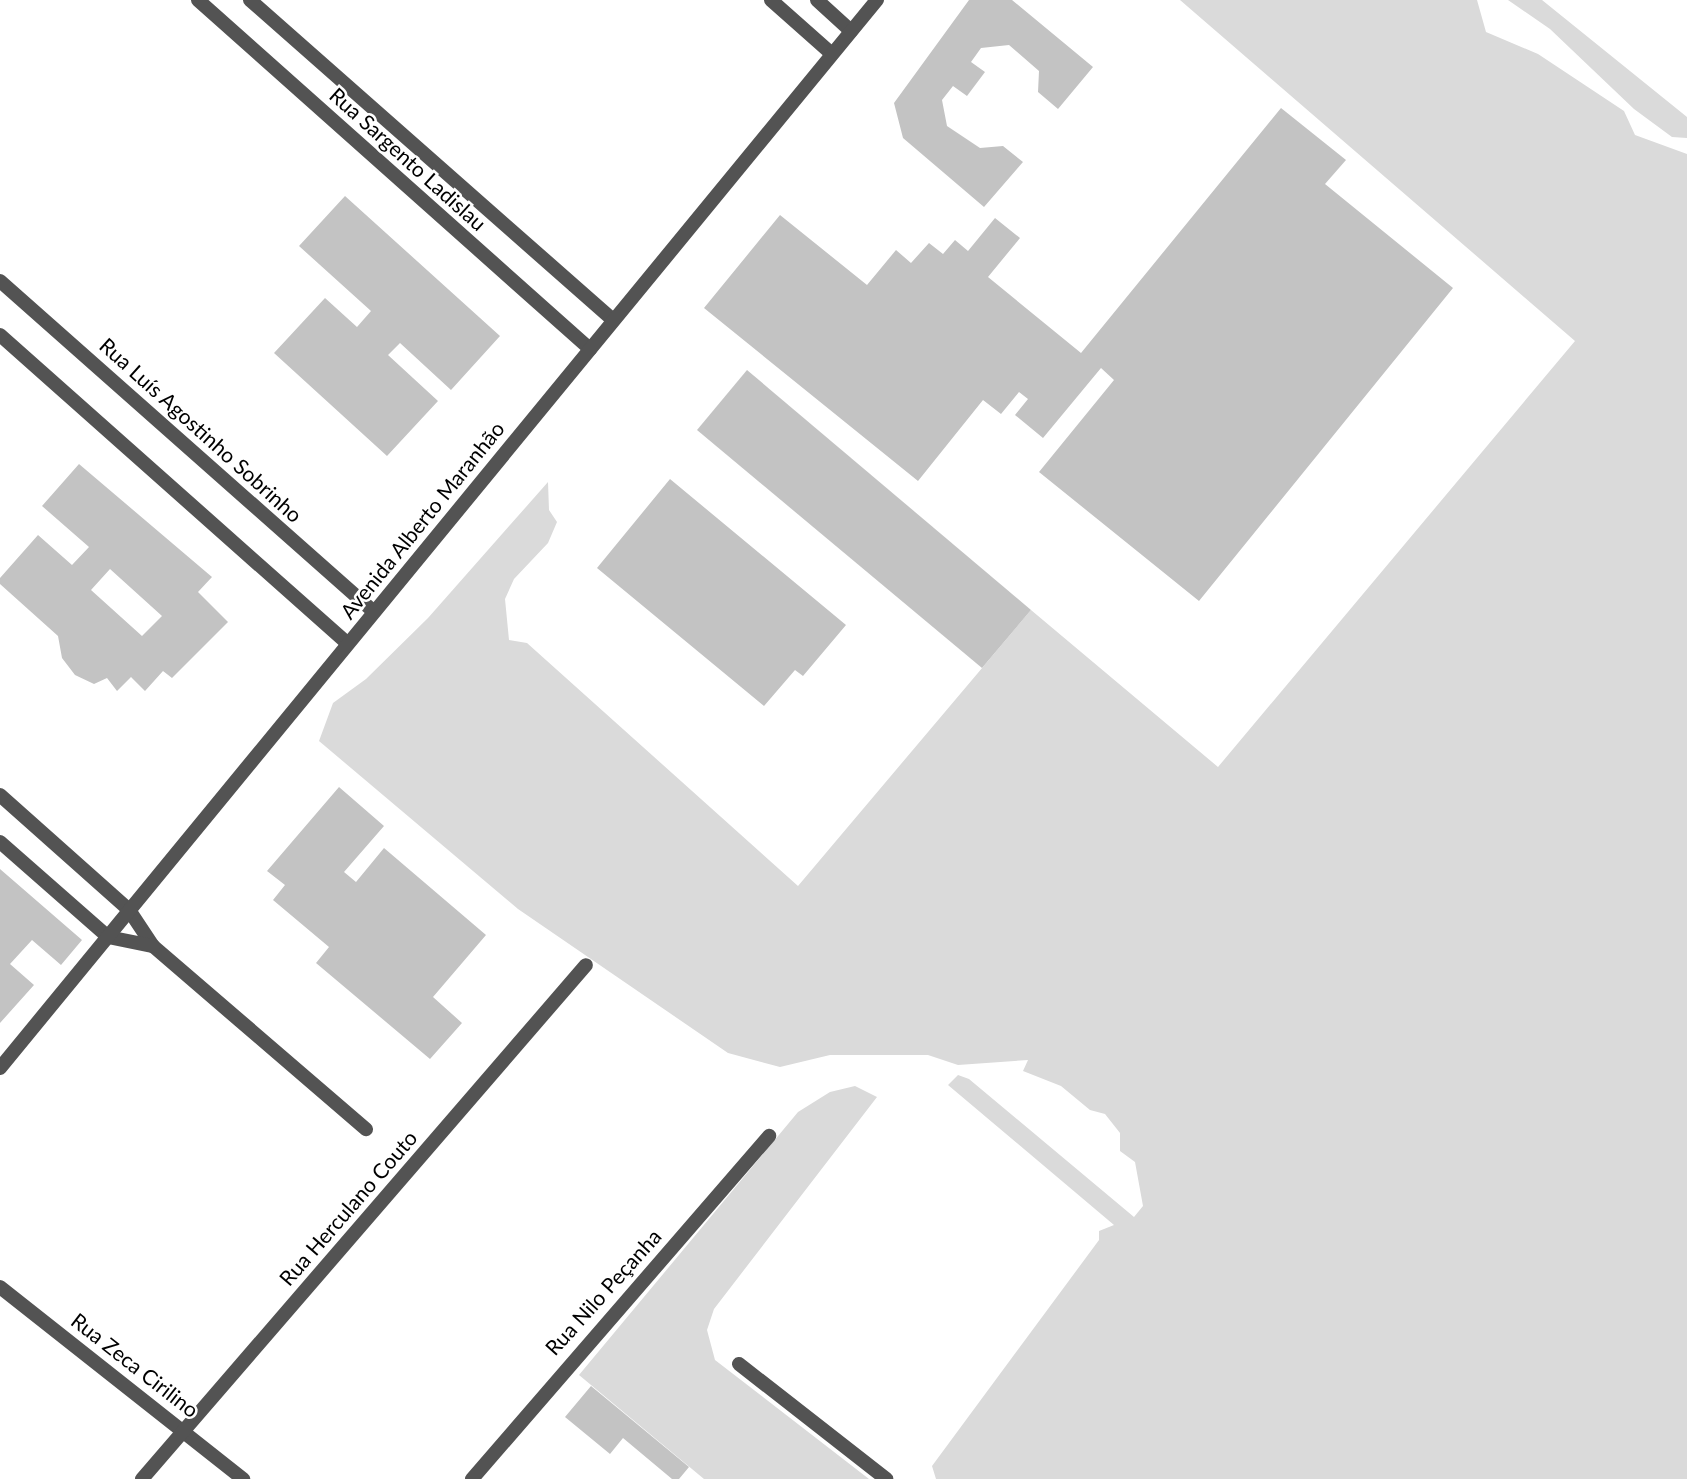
<!DOCTYPE html>
<meta charset="utf-8">
<style>
body{margin:0}
#map{position:relative;width:1687px;height:1479px;overflow:hidden;background:#fff;font-family:Lato,sans-serif}
div>[style]{position:absolute}
[style*='--x']{left:calc(var(--x)*1px);top:calc(var(--y)*1px);width:calc(var(--w)*1px);rotate:calc(var(--a)*1deg)}
.green>*{inset:0;background:#dadada}
.building>*{inset:0;background:#c3c3c3}
.minor>*{height:14px;margin:-7px;padding:0 7px;transform-origin:7px;border-radius:7px;background:#535353}
.tertiary>*{height:14px;margin:-7px;padding:0 7px;transform-origin:7px;border-radius:7px;background:#535353}
span{translate:-50% -50%;white-space:nowrap;text-align:center;line-height:1.15;-webkit-text-stroke:5px #fff;paint-order:stroke}
.street-label{font-size:21px;color:#000}
</style>
<div id="map">
<div class="green">
<div style="clip-path:polygon(1180px 0,1477px 0,1486px 32px,1538px 54px,1624px 111px,1635px 135px,1687px 154px,1687px 1479px,936px 1479px,932px 1466px,1099px 1240px,1099px 1231px,1114px 1225px,948px 1085px,958px 1075px,969px 1079px,1134px 1217px,1143px 1206px,1135px 1162px,1120px 1151px,1120px 1133px,1105px 1114px,1090px 1110px,1061px 1086px,1023px 1071px,1028px 1060px,958px 1065px,928px 1055px,830px 1055px,780px 1067px,728px 1053px,518px 909px,319px 741px,333px 703px,366px 679px,428px 618px,548px 482px,549px 510px,557px 522px,548px 543px,514px 579px,505px 599px,509px 640px,527px 643px,798px 886px,1031px 610px,1218px 767px,1575px 341px)"></div>
<div style="clip-path:polygon(1508px 0,1542px 0,1687px 117px,1687px 138px,1672px 137px,1634px 109px,1550px 29px)"></div>
<div style="clip-path:polygon(855px 1086px,877px 1097px,714px 1309px,707px 1330px,715px 1360px,869px 1479px,704px 1479px,579px 1375px,798px 1112px,830px 1092px)"></div>
</div>
<div class="building">
<div style="clip-path:polygon(969px 0,1012px 0,1093px 67px,1058px 109px,1038px 92px,1039px 71px,1009px 45px,981px 48px,971px 62px,985px 72px,967px 96px,953px 86px,942px 100px,947px 126px,980px 148px,1003px 146px,1023px 162px,984px 207px,903px 138px,894px 103px)"></div>
<div style="clip-path:polygon(1281px 108px,1346px 160px,1325px 184px,1453px 288px,1199px 601px,1039px 472px,1114px 380px,1101px 368px,1043px 438px,1015px 415px,1028px 399px,1019px 392px,1001px 414px,983px 400px,918px 481px,704px 308px,780px 215px,867px 285px,896px 250px,911px 263px,929px 243px,943px 254px,955px 240px,968px 251px,995px 218px,1020px 238px,988px 277px,1081px 353px)"></div>
<div style="clip-path:polygon(345px 196px,500px 336px,451px 390px,400px 343px,388px 355px,438px 401px,387px 456px,274px 353px,325px 298px,357px 327px,371px 311px,299px 246px)"></div>
<div style="clip-path:polygon(747px 370px,1031px 610px,982px 668px,697px 430px)"></div>
<div style="clip-path:polygon(evenodd,79px 464px,212px 577px,198px 592px,228px 622px,172px 678px,163px 671px,145px 691px,131px 677px,117px 691px,107px 678px,94px 684px,75px 675px,62px 658px,58px 636px,0 584px,0 578px,38px 535px,72px 565px,89px 547px,42px 506px,79px 464px,110px 569px,162px 616px,142px 636px,91px 590px,110px 569px)"></div>
<div style="clip-path:polygon(670px 479px,846px 625px,803px 676px,795px 670px,764px 706px,597px 568px)"></div>
<div style="clip-path:polygon(339px 787px,384px 826px,344px 872px,356px 882px,384px 848px,486px 935px,433px 997px,462px 1023px,430px 1059px,316px 963px,329px 947px,273px 900px,285px 885px,267px 871px)"></div>
<div style="clip-path:polygon(0 869px,82px 940px,61px 965px,32px 940px,10px 964px,34px 985px,0 1023px)"></div>
<div style="clip-path:polygon(591px 1386px,689px 1467px,679px 1479px,672px 1479px,623px 1438px,610px 1454px,565px 1417px)"></div>
</div>
<div class="minor">
<div style="--x:198;--y:0;--w:525;--a:41.68"></div>
<div style="--x:250;--y:0;--w:484;--a:41.4"></div>
<div style="--x:771;--y:0;--w:81;--a:41.5"></div>
<div style="--x:817;--y:0;--w:46;--a:42.4"></div>
<div style="--x:0;--y:281;--w:498;--a:41.5"></div>
<div style="--x:0;--y:335;--w:464;--a:41.6"></div>
<div style="--x:0;--y:795;--w:173;--a:41.7"></div>
<div style="--x:129;--y:910;--w:43;--a:56.3"></div>
<div style="--x:153;--y:946;--w:281;--a:40.7"></div>
<div style="--x:0;--y:842;--w:144;--a:41.3"></div>
<div style="--x:108;--y:937;--w:46;--a:11.3"></div>
<div style="--x:0;--y:1287;--w:310;--a:38.3"></div>
<div style="--x:739;--y:1364;--w:187;--a:38"></div>
<div style="--x:142;--y:1479;--w:679;--a:-49.18"></div>
<div style="--x:472;--y:1479;--w:454;--a:-49.1"></div>
</div>
<div class="tertiary">
<div style="--x:0;--y:1068;--w:1382;--a:-50.61"></div>
</div>
<div class="street-label">
<span style="left:408px;top:159px;rotate:42deg">Rua Sargento Ladislau</span>
<span style="left:201px;top:430px;rotate:42deg">Rua Luís Agostinho Sobrinho</span>
<span style="left:422px;top:520px;rotate:-51deg">Avenida Alberto Maranhão</span>
<span style="left:348px;top:1208px;rotate:-49deg">Rua Herculano Couto</span>
<span style="left:603px;top:1292px;rotate:-48deg">Rua Nilo Peçanha</span>
<span style="left:135px;top:1365px;rotate:38deg">Rua Zeca Cirilino</span>
</div>
</div>
